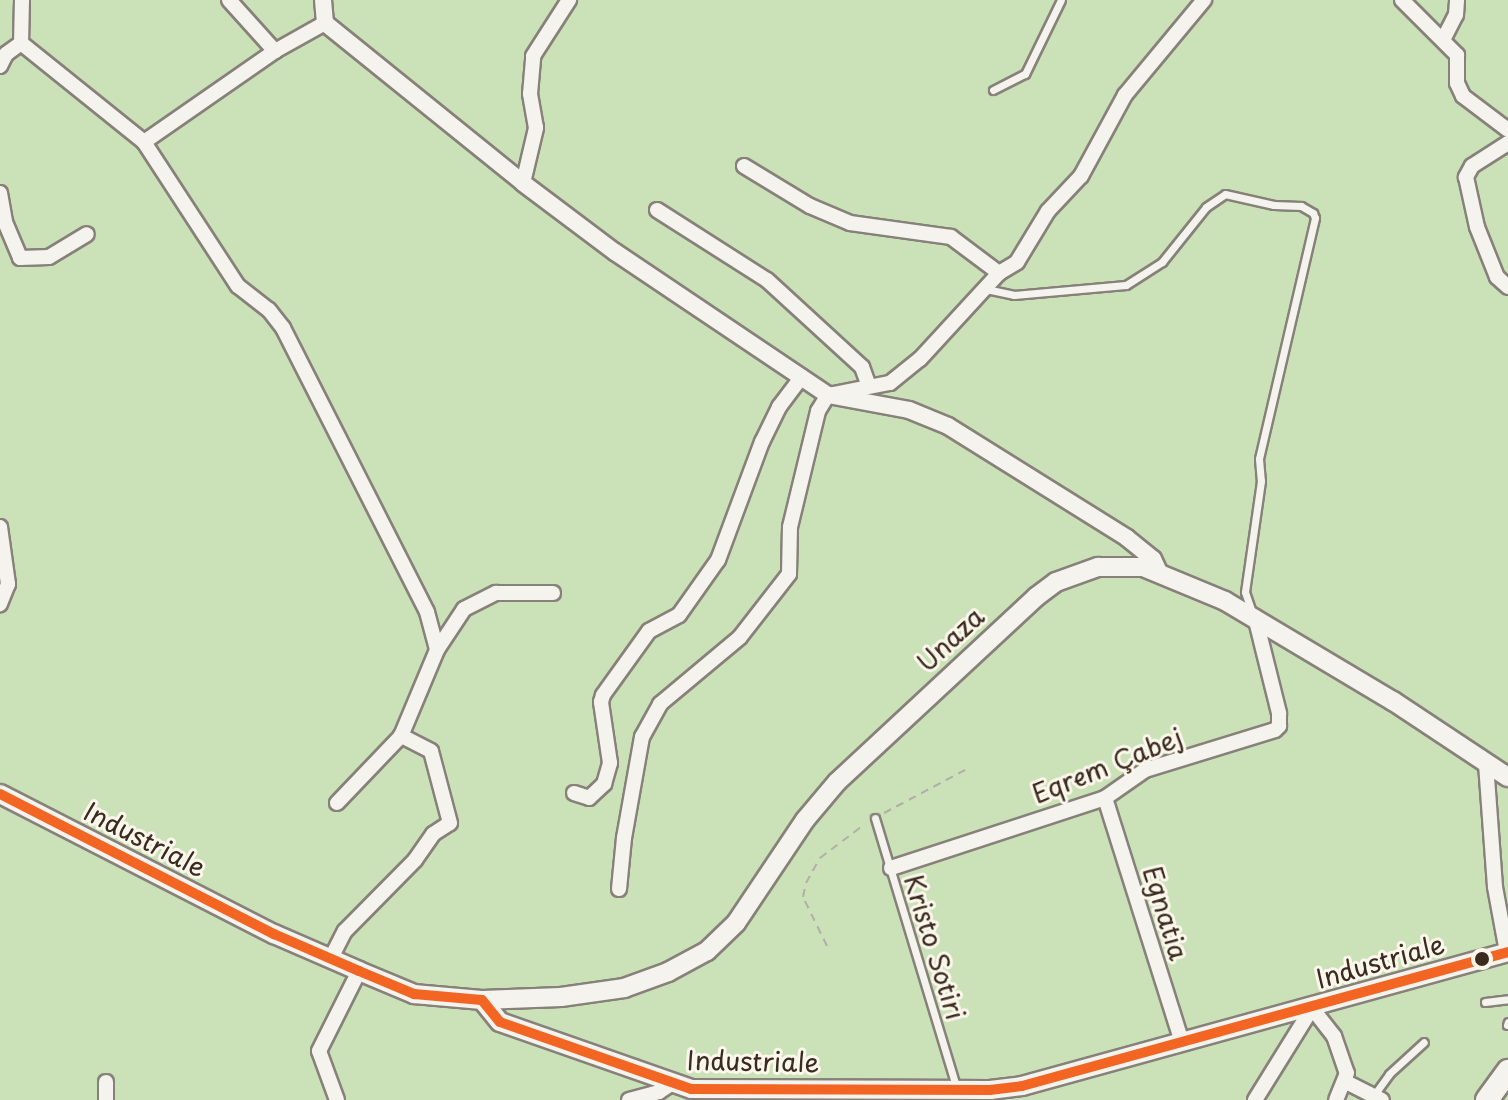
<!DOCTYPE html>
<meta charset="utf-8">
<style>
body{margin:0}
#map{position:relative;width:1508px;height:1100px;overflow:hidden;background:#efe9df;font-family:"Playpen Sans",sans-serif}
div>[style]{position:absolute}
[style*='--x']{left:calc(var(--x)*1px);top:calc(var(--y)*1px);width:calc(var(--w)*1px);rotate:calc(var(--a)*1deg)}
.green>*{inset:0;background:#cbe1b8}
.path>*{height:2px;margin-top:-1px;transform-origin:0;background:repeating-linear-gradient(90deg,#b2aea9 0 8px,transparent 0 14px)}
.roads{filter:drop-shadow(2px 0 #87817a) drop-shadow(-2px 0 #87817a) drop-shadow(0 2px #87817a) drop-shadow(0 -2px #87817a)}
.service>*{height:7px;margin:-3.5px;padding:0 3.5px;transform-origin:3.5px;border-radius:3.5px;background:#f5f3ee}
.minor>*{height:14px;margin:-7px;padding:0 7px;transform-origin:7px;border-radius:7px;background:#f5f3ee}
.tertiary>*{height:16px;margin:-8px;padding:0 8px;transform-origin:8px;border-radius:8px;background:#f5f3ee}
.secondary>*{height:18px;margin:-9px;padding:0 9px;transform-origin:9px;border-radius:9px;background:#f5f3ee}
.primary>*{height:22px;margin:-11px;padding:0 11px;transform-origin:11px;border-radius:11px;background:#f5f3ee}
.bus-1>*{height:10px;margin:-5px;padding:0 5px;transform-origin:5px;border-radius:5px;background:#f26522}
.dots>*{width:22px;height:22px;translate:-50% -50%;box-sizing:border-box;border:4px solid #fbf7ec;border-radius:50%}
span{translate:-50% -50%;white-space:nowrap;text-align:center;line-height:1.15;-webkit-text-stroke:6px #fbf7ec;paint-order:stroke}
.street-label{font-size:26px;color:#3b2a1e}
</style>
<div id="map">
<div class="green">
<div style="clip-path:polygon(0 0,1508px 0,1508px 1100px,0 1100px)"></div>
</div>
<div class="path">
<div style="--x:884;--y:813;--w:92;--a:-28"></div>
<div style="--x:827;--y:946;--w:55;--a:-116.1"></div>
<div style="--x:803;--y:897;--w:14;--a:-78"></div>
<div style="--x:806;--y:883;--w:29;--a:-61"></div>
<div style="--x:820;--y:858;--w:56;--a:-37.1"></div>
</div>
<div class="roads">
<div class="service">
<div style="--x:993;--y:90;--w:36;--a:-27"></div>
<div style="--x:1025;--y:74;--w:82;--a:-64.1"></div>
<div style="--x:986;--y:289;--w:29;--a:12"></div>
<div style="--x:1014;--y:295;--w:112;--a:-5.1"></div>
<div style="--x:1126;--y:285;--w:43;--a:-32.6"></div>
<div style="--x:1162;--y:262;--w:70;--a:-51.3"></div>
<div style="--x:1206;--y:207;--w:23;--a:-34"></div>
<div style="--x:1225;--y:194;--w:50;--a:12.7"></div>
<div style="--x:1274;--y:205;--w:27;--a:2"></div>
<div style="--x:1301;--y:206;--w:14;--a:30"></div>
<div style="--x:1313;--y:213;--w:5;--a:68"></div>
<div style="--x:1315;--y:218;--w:247;--a:103.1"></div>
<div style="--x:1259;--y:459;--w:22;--a:85"></div>
<div style="--x:1261;--y:481;--w:112;--a:98.2"></div>
<div style="--x:1245;--y:592;--w:21;--a:71"></div>
<div style="--x:875;--y:818;--w:281;--a:73.2"></div>
<div style="--x:1485;--y:1002;--w:23;--a:-7"></div>
<div style="--x:1507;--y:1025;--w:3;--a:-72"></div>
<div style="--x:1374;--y:1095;--w:26;--a:-54"></div>
<div style="--x:1389;--y:1074;--w:47;--a:-42.4"></div>
</div>
<div class="minor">
<div style="--x:22;--y:0;--w:43;--a:91.3"></div>
<div style="--x:21;--y:43;--w:158;--a:38.8"></div>
<div style="--x:144;--y:142;--w:172;--a:56.9"></div>
<div style="--x:238;--y:286;--w:39;--a:38"></div>
<div style="--x:269;--y:310;--w:23;--a:52"></div>
<div style="--x:283;--y:328;--w:318;--a:63.1"></div>
<div style="--x:427;--y:612;--w:39;--a:75"></div>
<div style="--x:229;--y:0;--w:69;--a:48"></div>
<div style="--x:1402;--y:0;--w:78;--a:45"></div>
<div style="--x:1457;--y:55;--w:28;--a:90"></div>
<div style="--x:1457;--y:83;--w:14;--a:65"></div>
<div style="--x:1463;--y:96;--w:56;--a:37.1"></div>
<div style="--x:1443;--y:40;--w:28;--a:-63"></div>
<div style="--x:1456;--y:15;--w:15;--a:-86"></div>
<div style="--x:0;--y:66;--w:13;--a:-63"></div>
<div style="--x:6;--y:54;--w:19;--a:-36"></div>
<div style="--x:144;--y:142;--w:160;--a:-34.8"></div>
<div style="--x:275;--y:51;--w:57;--a:-29.2"></div>
<div style="--x:1508;--y:143;--w:43;--a:147.4"></div>
<div style="--x:1472;--y:166;--w:13;--a:119"></div>
<div style="--x:1466;--y:177;--w:51;--a:77.6"></div>
<div style="--x:1477;--y:227;--w:54;--a:68.2"></div>
<div style="--x:1497;--y:277;--w:15;--a:42"></div>
<div style="--x:744;--y:166;--w:77;--a:31.2"></div>
<div style="--x:810;--y:206;--w:43;--a:23"></div>
<div style="--x:850;--y:223;--w:102;--a:7.9"></div>
<div style="--x:951;--y:237;--w:60;--a:36.9"></div>
<div style="--x:523;--y:183;--w:57;--a:-76.7"></div>
<div style="--x:536;--y:128;--w:35;--a:-100"></div>
<div style="--x:530;--y:94;--w:38;--a:-85"></div>
<div style="--x:533;--y:56;--w:67;--a:-57.3"></div>
<div style="--x:0;--y:193;--w:29;--a:80"></div>
<div style="--x:5;--y:222;--w:39;--a:67"></div>
<div style="--x:20;--y:258;--w:29;--a:-2"></div>
<div style="--x:49;--y:257;--w:44;--a:-31.2"></div>
<div style="--x:657;--y:210;--w:130;--a:32.5"></div>
<div style="--x:767;--y:280;--w:129;--a:42.5"></div>
<div style="--x:862;--y:367;--w:20;--a:70"></div>
<div style="--x:0;--y:527;--w:58;--a:82"></div>
<div style="--x:8;--y:584;--w:22;--a:112"></div>
<div style="--x:1486;--y:764;--w:123;--a:85.8"></div>
<div style="--x:1495;--y:887;--w:66;--a:79.5"></div>
<div style="--x:574;--y:793;--w:16;--a:18"></div>
<div style="--x:589;--y:798;--w:21;--a:-43"></div>
<div style="--x:604;--y:784;--w:22;--a:-74"></div>
<div style="--x:610;--y:763;--w:62;--a:-98.4"></div>
<div style="--x:601;--y:702;--w:7;--a:-74"></div>
<div style="--x:603;--y:695;--w:79;--a:-54.3"></div>
<div style="--x:649;--y:631;--w:34;--a:-28"></div>
<div style="--x:679;--y:615;--w:67;--a:-54.7"></div>
<div style="--x:718;--y:560;--w:126;--a:-69.6"></div>
<div style="--x:762;--y:442;--w:39;--a:-64"></div>
<div style="--x:779;--y:407;--w:38;--a:-53"></div>
<div style="--x:1105;--y:798;--w:256;--a:72.5"></div>
<div style="--x:337;--y:803;--w:93;--a:-46.3"></div>
<div style="--x:401;--y:736;--w:93;--a:-67.3"></div>
<div style="--x:437;--y:650;--w:49;--a:-56.6"></div>
<div style="--x:464;--y:609;--w:36;--a:-27"></div>
<div style="--x:496;--y:593;--w:57;--a:0"></div>
<div style="--x:891;--y:868;--w:225;--a:-18.1"></div>
<div style="--x:1105;--y:798;--w:49;--a:-35"></div>
<div style="--x:1145;--y:770;--w:136;--a:-17.1"></div>
<div style="--x:1275;--y:730;--w:6;--a:-45"></div>
<div style="--x:1279;--y:726;--w:13;--a:-90"></div>
<div style="--x:1279;--y:713;--w:99;--a:-104"></div>
<div style="--x:619;--y:889;--w:51;--a:-84.4"></div>
<div style="--x:624;--y:838;--w:103;--a:-79.9"></div>
<div style="--x:642;--y:737;--w:38;--a:-61"></div>
<div style="--x:660;--y:704;--w:104;--a:-39.9"></div>
<div style="--x:740;--y:637;--w:80;--a:-52.1"></div>
<div style="--x:789;--y:574;--w:47;--a:-88.8"></div>
<div style="--x:790;--y:527;--w:119;--a:-76.4"></div>
<div style="--x:818;--y:411;--w:19;--a:-58"></div>
<div style="--x:828;--y:395;--w:63;--a:-11"></div>
<div style="--x:890;--y:383;--w:38;--a:-39"></div>
<div style="--x:920;--y:359;--w:117;--a:-47.4"></div>
<div style="--x:999;--y:273;--w:21;--a:-31"></div>
<div style="--x:1017;--y:262;--w:60;--a:-58.7"></div>
<div style="--x:1048;--y:211;--w:48;--a:-46.7"></div>
<div style="--x:1081;--y:176;--w:92;--a:-61.5"></div>
<div style="--x:1125;--y:95;--w:124;--a:-50.3"></div>
<div style="--x:331;--y:958;--w:30;--a:-63"></div>
<div style="--x:345;--y:931;--w:100;--a:-45.4"></div>
<div style="--x:415;--y:860;--w:32;--a:-55"></div>
<div style="--x:433;--y:834;--w:20;--a:-33"></div>
<div style="--x:450;--y:823;--w:74;--a:-104.8"></div>
<div style="--x:431;--y:751;--w:34;--a:-153"></div>
<div style="--x:1346;--y:1082;--w:40;--a:26.6"></div>
<div style="--x:106;--y:1100;--w:18;--a:-90"></div>
<div style="--x:337;--y:1100;--w:52;--a:-110.2"></div>
<div style="--x:319;--y:1051;--w:89;--a:-63.4"></div>
<div style="--x:629;--y:1100;--w:31;--a:-15"></div>
<div style="--x:659;--y:1092;--w:14;--a:-34"></div>
<div style="--x:1255;--y:1100;--w:108;--a:-58.2"></div>
<div style="--x:1312;--y:1008;--w:36;--a:52"></div>
<div style="--x:1334;--y:1036;--w:39;--a:71"></div>
<div style="--x:1347;--y:1073;--w:29;--a:112"></div>
</div>
<div class="tertiary">
<div style="--x:323;--y:0;--w:23;--a:85"></div>
<div style="--x:325;--y:23;--w:255;--a:38.9"></div>
<div style="--x:523;--y:183;--w:115;--a:36.9"></div>
<div style="--x:615;--y:252;--w:257;--a:33.9"></div>
<div style="--x:828;--y:395;--w:82;--a:10.5"></div>
<div style="--x:909;--y:410;--w:42;--a:22.3"></div>
<div style="--x:948;--y:426;--w:211;--a:32"></div>
<div style="--x:1127;--y:538;--w:33;--a:39"></div>
<div style="--x:1153;--y:559;--w:14;--a:65"></div>
</div>
<div class="secondary">
<div style="--x:0;--y:794;--w:308;--a:27.1"></div>
<div style="--x:274;--y:934;--w:93;--a:23.5"></div>
<div style="--x:359;--y:971;--w:60;--a:22.7"></div>
<div style="--x:414;--y:994;--w:68;--a:5"></div>
<div style="--x:482;--y:1000;--w:28;--a:51"></div>
<div style="--x:500;--y:1022;--w:202;--a:19.3"></div>
<div style="--x:691;--y:1089;--w:299;--a:0.2"></div>
<div style="--x:990;--y:1090;--w:32;--a:-7"></div>
<div style="--x:1022;--y:1086;--w:504;--a:-15.41"></div>
<div style="--x:482;--y:1000;--w:79;--a:-2.2"></div>
<div style="--x:561;--y:997;--w:64;--a:-8.1"></div>
<div style="--x:624;--y:988;--w:47;--a:-20"></div>
<div style="--x:668;--y:972;--w:44;--a:-28.3"></div>
<div style="--x:707;--y:951;--w:40;--a:-44"></div>
<div style="--x:736;--y:923;--w:124;--a:-56.2"></div>
<div style="--x:805;--y:820;--w:50;--a:-49.9"></div>
<div style="--x:837;--y:782;--w:272;--a:-42.9"></div>
<div style="--x:1036;--y:597;--w:25;--a:-37"></div>
<div style="--x:1056;--y:582;--w:45;--a:-19.7"></div>
<div style="--x:1098;--y:567;--w:45;--a:0"></div>
<div style="--x:1143;--y:567;--w:89;--a:22.5"></div>
<div style="--x:1225;--y:601;--w:196;--a:30.8"></div>
<div style="--x:1393;--y:701;--w:138;--a:33.5"></div>
</div>
<div class="primary">
<div style="--x:1487;--y:1100;--w:36;--a:-54"></div>
</div>
</div>
<div class="bus-1">
<div style="--x:0;--y:794;--w:308;--a:27.1"></div>
<div style="--x:274;--y:934;--w:93;--a:23.5"></div>
<div style="--x:359;--y:971;--w:60;--a:22.7"></div>
<div style="--x:414;--y:994;--w:68;--a:5"></div>
<div style="--x:482;--y:1000;--w:28;--a:51"></div>
<div style="--x:500;--y:1022;--w:202;--a:19.3"></div>
<div style="--x:691;--y:1089;--w:299;--a:0.2"></div>
<div style="--x:990;--y:1090;--w:32;--a:-7"></div>
<div style="--x:1022;--y:1086;--w:504;--a:-15.41"></div>
</div>
<div class="dots">
<div style="left:1482px;top:959px;background:#3b2a1e"></div>
</div>
<div class="street-label">
<span style="left:950px;top:639px;rotate:-43deg">Unaza</span>
<span style="left:1107px;top:765px;rotate:-22deg">Eqrem Çabej</span>
<span style="left:145px;top:839px;rotate:27deg">Industriale</span>
<span style="left:1166px;top:913px;rotate:73deg">Egnatia</span>
<span style="left:935px;top:947px;rotate:73deg">Kristo Sotiri</span>
<span style="left:1380px;top:961px;rotate:-16deg">Industriale</span>
<span style="left:753px;top:1061px;rotate:1deg">Industriale</span>
</div>
</div>
